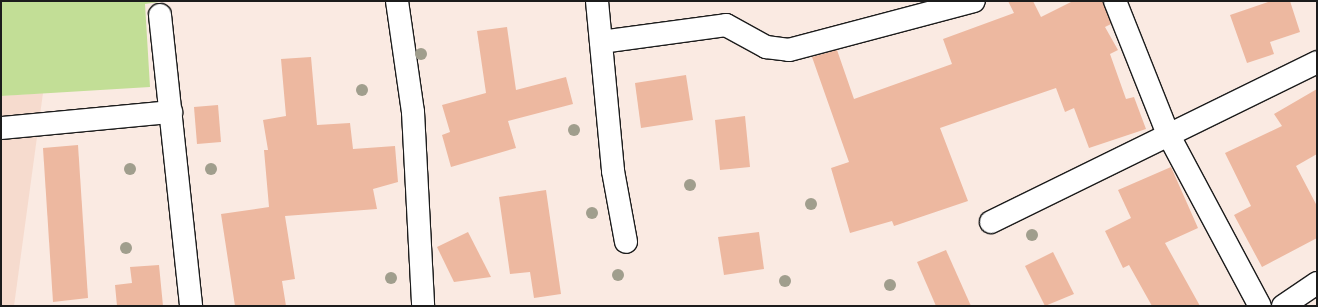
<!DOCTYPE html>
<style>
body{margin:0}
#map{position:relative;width:1318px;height:307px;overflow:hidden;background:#faeae2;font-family:"Architects Daughter",sans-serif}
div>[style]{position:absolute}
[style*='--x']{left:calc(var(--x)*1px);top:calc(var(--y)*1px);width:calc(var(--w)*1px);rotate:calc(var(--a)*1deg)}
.built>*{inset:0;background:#f6dbce}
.green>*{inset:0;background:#c2de96}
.building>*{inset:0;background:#edb8a0}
.roads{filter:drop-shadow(1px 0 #1c1c1c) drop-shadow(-1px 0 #1c1c1c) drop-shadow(0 1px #1c1c1c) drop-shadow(0 -1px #1c1c1c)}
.minor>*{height:22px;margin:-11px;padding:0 11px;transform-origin:11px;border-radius:11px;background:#fff}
.trees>*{width:12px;height:12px;margin:-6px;border-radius:50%;background:#a09e8d}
span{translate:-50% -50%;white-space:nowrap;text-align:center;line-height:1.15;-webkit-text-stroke:3px #fff;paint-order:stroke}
.frame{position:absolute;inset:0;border:2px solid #1c1c1c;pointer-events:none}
</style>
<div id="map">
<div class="built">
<div style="clip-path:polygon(43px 93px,14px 306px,1px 306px,1px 96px)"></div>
</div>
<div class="green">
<div style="clip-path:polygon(1px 1px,166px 1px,145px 4px,150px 87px,1px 96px)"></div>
</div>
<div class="building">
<div style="clip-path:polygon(1008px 1px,1033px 1px,1041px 17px,1073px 1px,1103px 1px,1111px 24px,1105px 27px,1118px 50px,1110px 54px,1126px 99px,1134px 97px,1146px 129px,1089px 148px,1074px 108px,1065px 112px,1056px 88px,940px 128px,968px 201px,894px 226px,892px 221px,850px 233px,831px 168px,849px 162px,812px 57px,837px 50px,854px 99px,952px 64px,943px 39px,1014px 13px)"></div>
<div style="clip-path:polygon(1271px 1px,1290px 1px,1300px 32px,1270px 42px,1274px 54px,1247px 63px,1230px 15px)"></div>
<div style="clip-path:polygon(507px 27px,516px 90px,566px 77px,573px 104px,508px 121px,516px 148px,451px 167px,442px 135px,450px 132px,442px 105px,486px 93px,477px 31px)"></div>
<div style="clip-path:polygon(311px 57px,317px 125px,350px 123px,353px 149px,395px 146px,398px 182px,373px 189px,377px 209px,285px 216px,295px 279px,282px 281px,286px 306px,235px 306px,221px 214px,269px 207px,264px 150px,268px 150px,263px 120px,286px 116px,281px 59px)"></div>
<div style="clip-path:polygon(686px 75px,693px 120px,641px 128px,635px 83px)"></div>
<div style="clip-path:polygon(1317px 89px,1317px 154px,1296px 166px,1317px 206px,1317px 238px,1262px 267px,1234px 215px,1251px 206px,1225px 153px,1282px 126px,1274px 114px)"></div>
<div style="clip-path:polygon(218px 105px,221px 142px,197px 144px,194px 107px)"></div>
<div style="clip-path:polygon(745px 116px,750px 167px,720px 170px,715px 120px)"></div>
<div style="clip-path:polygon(78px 145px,88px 298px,53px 302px,43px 148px)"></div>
<div style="clip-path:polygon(1171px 167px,1198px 228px,1165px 243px,1200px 306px,1152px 306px,1129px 265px,1123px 268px,1105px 231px,1131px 218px,1118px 190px)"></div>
<div style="clip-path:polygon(546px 190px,561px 294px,534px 298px,530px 272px,510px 274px,499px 197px)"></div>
<div style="clip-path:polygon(468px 232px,491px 277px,454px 282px,437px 247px)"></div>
<div style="clip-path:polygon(759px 232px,764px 269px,724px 275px,718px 237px)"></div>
<div style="clip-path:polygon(946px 250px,971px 306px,936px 306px,917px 262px)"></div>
<div style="clip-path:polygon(1053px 252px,1074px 294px,1045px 306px,1025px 266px)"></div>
<div style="clip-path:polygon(159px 265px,163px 306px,117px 306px,115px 285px,132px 283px,130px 267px)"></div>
</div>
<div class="roads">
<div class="minor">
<div style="--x:397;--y:1;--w:112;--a:81.8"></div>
<div style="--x:413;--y:112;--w:194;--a:87"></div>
<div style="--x:597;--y:1;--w:171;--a:84.6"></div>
<div style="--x:613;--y:171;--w:72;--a:79.6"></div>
<div style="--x:1115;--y:1;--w:143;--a:68.3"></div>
<div style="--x:1168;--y:134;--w:195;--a:61.9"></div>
<div style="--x:160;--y:15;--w:293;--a:83.9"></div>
<div style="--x:601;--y:42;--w:126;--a:-7.7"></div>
<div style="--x:726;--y:25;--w:46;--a:28.8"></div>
<div style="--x:766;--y:47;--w:23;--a:7"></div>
<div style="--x:789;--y:50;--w:191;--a:-14.8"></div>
<div style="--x:1;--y:128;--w:171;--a:-5.4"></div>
<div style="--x:991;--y:222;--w:363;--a:-26.1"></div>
<div style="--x:1283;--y:306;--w:41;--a:-34.1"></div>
</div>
</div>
<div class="trees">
<div style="left:421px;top:54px"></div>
<div style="left:362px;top:90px"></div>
<div style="left:574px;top:130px"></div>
<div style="left:130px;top:169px"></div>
<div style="left:211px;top:169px"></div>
<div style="left:690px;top:185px"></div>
<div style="left:811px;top:204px"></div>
<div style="left:592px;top:213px"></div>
<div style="left:1032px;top:235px"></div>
<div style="left:126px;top:248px"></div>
<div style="left:618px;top:275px"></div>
<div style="left:391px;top:278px"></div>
<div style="left:785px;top:281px"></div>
<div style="left:890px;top:285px"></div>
</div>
<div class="frame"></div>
</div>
